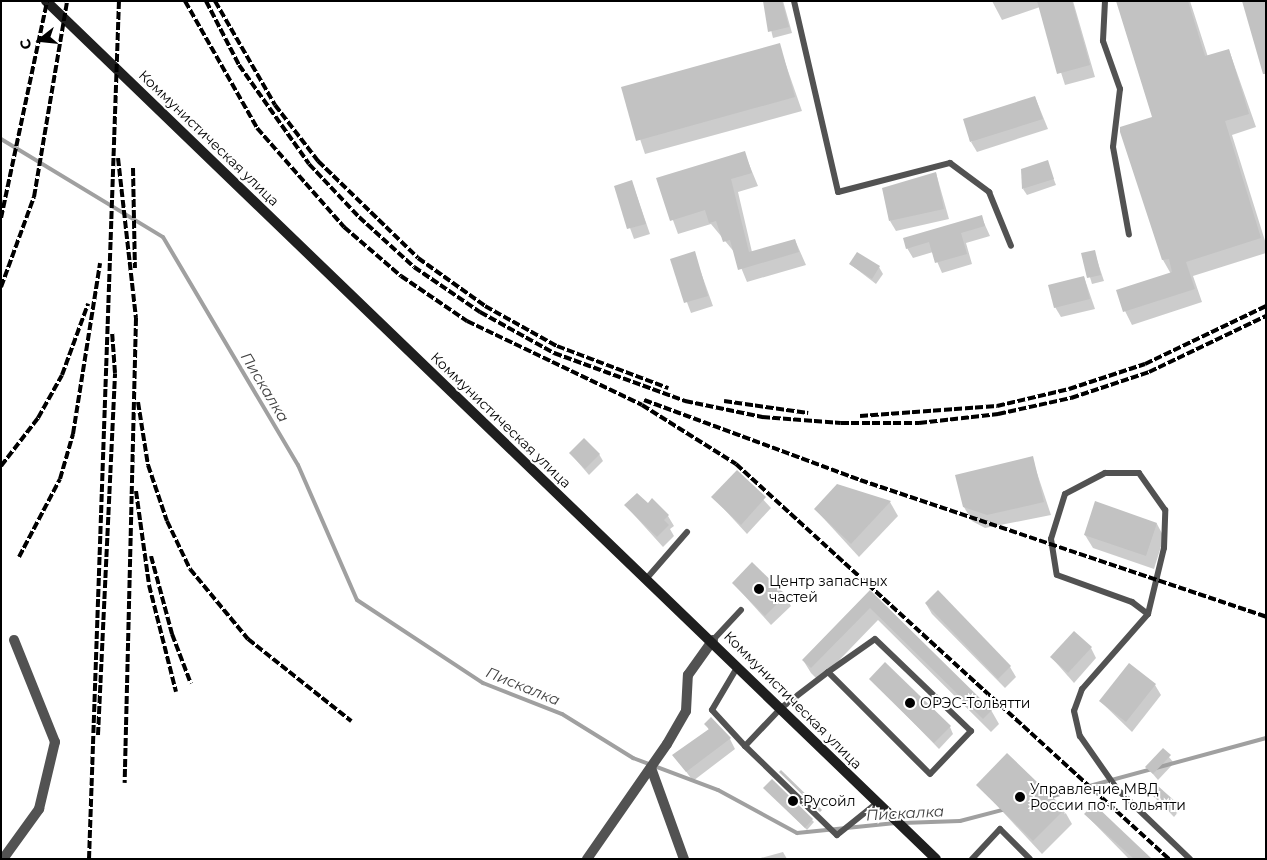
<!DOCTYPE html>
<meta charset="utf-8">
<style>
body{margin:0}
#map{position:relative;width:1267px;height:860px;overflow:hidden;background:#fff;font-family:Montserrat,sans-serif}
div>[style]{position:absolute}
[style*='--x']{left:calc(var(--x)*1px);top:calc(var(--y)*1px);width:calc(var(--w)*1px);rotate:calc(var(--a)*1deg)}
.shadow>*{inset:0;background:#0003}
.stream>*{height:4px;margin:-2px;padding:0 2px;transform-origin:2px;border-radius:2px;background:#a0a0a0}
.building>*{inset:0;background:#c2c2c2}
.lane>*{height:6px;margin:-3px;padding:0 3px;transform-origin:3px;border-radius:3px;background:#525252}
.street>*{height:10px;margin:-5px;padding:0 5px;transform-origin:5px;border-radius:5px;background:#525252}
.secondary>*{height:10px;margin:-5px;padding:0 5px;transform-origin:5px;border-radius:5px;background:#1f1f1f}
.rail>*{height:4px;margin-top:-2px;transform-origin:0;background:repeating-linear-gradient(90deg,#000 0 8px,transparent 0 10.5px)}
.dots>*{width:14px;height:14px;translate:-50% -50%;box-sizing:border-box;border:2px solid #fff;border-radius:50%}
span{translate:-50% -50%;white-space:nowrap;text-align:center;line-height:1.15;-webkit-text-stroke:4px #fff;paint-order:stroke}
.street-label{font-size:14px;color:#000}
.poi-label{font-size:14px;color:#000}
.left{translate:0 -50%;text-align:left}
.water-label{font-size:15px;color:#414141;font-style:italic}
.frame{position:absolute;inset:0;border:2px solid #000;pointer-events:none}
.north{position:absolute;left:15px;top:15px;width:50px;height:50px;-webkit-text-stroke:4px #fff;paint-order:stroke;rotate:254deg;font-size:14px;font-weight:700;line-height:20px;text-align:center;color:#000}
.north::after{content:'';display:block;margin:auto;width:18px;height:22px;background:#000;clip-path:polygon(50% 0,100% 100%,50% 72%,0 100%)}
</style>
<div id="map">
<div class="shadow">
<div style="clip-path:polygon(764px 1px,783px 1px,792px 33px,773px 38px)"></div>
<div style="clip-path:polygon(992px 1px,1073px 1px,1095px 77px,1065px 85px,1040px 7px,1002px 20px)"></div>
<div style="clip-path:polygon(1118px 1px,1190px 1px,1208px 57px,1229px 50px,1256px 127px,1232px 135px,1266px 244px,1266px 253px,1193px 276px,1202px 302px,1132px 325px,1125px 311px,1171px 274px,1163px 260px,1154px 117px)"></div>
<div style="clip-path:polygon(779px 45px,802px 111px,645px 154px,623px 88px)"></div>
<div style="clip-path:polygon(1035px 97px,1048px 129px,977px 152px,971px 142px)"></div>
<div style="clip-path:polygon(744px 152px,758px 186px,738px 192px,752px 252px,795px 240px,806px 265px,747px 282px,735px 253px,711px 224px,678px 234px,658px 179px)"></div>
<div style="clip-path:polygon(1047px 162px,1056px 185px,1027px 195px,1023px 189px)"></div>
<div style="clip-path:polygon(936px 173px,949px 219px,896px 231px,890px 221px)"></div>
<div style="clip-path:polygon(632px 182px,650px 234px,634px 239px,615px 187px)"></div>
<div style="clip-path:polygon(981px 216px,990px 236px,966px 243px,972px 264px,942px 273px,933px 252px,913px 258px,907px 248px)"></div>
<div style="clip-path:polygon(1094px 251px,1104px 281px,1092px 284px,1083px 254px)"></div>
<div style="clip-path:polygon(694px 253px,713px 306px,691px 313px,671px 260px)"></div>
<div style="clip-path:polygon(850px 264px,879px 267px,883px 274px,876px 284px)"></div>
<div style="clip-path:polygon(1084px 277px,1095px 309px,1061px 317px,1055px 307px)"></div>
<div style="clip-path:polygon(570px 453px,599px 454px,603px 461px,589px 475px)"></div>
<div style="clip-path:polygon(1032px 458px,1051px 515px,985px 528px,972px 521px,964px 507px)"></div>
<div style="clip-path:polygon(737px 471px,771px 508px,747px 534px,713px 497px)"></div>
<div style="clip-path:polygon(838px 485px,890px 502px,898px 516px,859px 557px,815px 509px)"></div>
<div style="clip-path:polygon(648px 505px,668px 516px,674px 526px,670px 529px,674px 536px,663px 547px,626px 506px)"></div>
<div style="clip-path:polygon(1157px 524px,1164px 537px,1154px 569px,1093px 548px,1085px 535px)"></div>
<div style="clip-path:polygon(733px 583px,785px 596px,791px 606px,771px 625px)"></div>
<div style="clip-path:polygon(870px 592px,991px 710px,999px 724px,991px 732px,878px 620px,819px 681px,811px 673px,803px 660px)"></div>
<div style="clip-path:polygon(938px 592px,1010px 667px,1016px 677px,1005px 688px,932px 614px,926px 604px)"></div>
<div style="clip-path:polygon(1091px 648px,1096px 658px,1074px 683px,1052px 658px)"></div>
<div style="clip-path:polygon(871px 679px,950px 727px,953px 734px,939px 749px)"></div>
<div style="clip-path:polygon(1155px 685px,1161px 695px,1132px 732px,1100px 701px)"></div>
<div style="clip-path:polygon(706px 724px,730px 739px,735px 749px,693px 781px,674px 755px,709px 730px)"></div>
<div style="clip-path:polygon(1163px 750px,1174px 763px,1158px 780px,1147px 767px)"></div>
<div style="clip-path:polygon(1007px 755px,1064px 810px,1072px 824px,1042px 854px,978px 785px)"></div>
<div style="clip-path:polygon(765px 788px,812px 820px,814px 822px,807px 830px)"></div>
<div style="clip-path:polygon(1159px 788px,1180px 810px,1174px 817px,1153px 795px)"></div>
<div style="clip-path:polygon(1086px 815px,1150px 859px,1129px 859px)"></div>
<div style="clip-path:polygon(783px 852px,787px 859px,757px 859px)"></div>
</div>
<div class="stream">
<div style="--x:1;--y:139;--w:189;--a:31.2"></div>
<div style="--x:163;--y:237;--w:265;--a:59.4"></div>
<div style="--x:298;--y:465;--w:147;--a:66.4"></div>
<div style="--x:357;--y:600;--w:151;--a:33.4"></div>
<div style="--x:483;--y:683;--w:85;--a:21.4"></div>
<div style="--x:562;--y:714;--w:84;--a:31.8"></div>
<div style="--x:633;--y:758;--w:91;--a:20.6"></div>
<div style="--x:718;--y:790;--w:90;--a:28.6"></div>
<div style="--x:797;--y:833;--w:99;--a:-5.8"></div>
<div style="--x:1049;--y:797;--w:225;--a:-15.2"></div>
<div style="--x:902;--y:823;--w:58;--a:-2"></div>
<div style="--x:960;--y:821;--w:48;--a:-14.6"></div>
</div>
<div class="building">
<div style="clip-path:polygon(763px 1px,782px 1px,789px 27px,768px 32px)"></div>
<div style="clip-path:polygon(1037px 1px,1072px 1px,1090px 65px,1057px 74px)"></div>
<div style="clip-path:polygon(1116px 1px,1188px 1px,1205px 56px,1229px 49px,1249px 114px,1225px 121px,1261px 238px,1186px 262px,1195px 289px,1123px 312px,1116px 290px,1172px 272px,1169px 259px,1162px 260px,1120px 132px,1120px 127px,1152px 117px)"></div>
<div style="clip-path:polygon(1242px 1px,1266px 1px,1266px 74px,1263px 74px)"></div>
<div style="clip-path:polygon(780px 43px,795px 97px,636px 141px,621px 87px)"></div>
<div style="clip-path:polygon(1035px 96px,1043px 119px,970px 142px,963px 119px)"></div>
<div style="clip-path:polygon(745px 151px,752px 173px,731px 179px,749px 252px,795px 239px,799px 252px,738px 270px,730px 240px,723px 242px,716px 221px,709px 223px,705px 210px,670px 221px,656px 178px)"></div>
<div style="clip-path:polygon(1048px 160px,1054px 179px,1022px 189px,1021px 169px)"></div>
<div style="clip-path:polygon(936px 172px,944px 209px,889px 221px,882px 188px)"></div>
<div style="clip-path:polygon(632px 180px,646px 224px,627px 229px,614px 186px)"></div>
<div style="clip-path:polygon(982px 215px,985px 226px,961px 233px,967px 254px,935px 263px,929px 242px,906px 249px,903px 238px)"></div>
<div style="clip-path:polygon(1095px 250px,1101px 275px,1087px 278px,1081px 253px)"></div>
<div style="clip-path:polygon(695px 251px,708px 296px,684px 303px,670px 259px)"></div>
<div style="clip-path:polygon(857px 252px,880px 266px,872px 279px,849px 264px)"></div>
<div style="clip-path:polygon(1084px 276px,1090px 299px,1054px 308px,1048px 285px)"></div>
<div style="clip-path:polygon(584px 438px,600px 454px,585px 469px,569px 453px)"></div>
<div style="clip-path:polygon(1033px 456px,1044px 502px,987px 515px,963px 507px,955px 475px)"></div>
<div style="clip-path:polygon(737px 470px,766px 497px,741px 525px,711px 497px)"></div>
<div style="clip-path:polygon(837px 484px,891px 501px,851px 544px,814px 509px)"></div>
<div style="clip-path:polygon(637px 493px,648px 503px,652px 498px,669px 515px,664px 520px,669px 525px,657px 537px,624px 505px)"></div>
<div style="clip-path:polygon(1095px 501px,1157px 523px,1146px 556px,1084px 535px)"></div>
<div style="clip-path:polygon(752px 562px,786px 595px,765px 616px,732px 583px)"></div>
<div style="clip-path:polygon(870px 590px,992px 710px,983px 719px,870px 608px,811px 668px,802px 660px)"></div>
<div style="clip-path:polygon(938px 590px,1011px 666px,998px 679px,925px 603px)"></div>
<div style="clip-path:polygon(1074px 631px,1092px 647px,1068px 673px,1050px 657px)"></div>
<div style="clip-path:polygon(885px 662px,951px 726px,934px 743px,869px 679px)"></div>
<div style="clip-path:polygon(1129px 663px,1156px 684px,1126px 722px,1099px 701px)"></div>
<div style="clip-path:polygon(711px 717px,731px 738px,686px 772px,672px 755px,709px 729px,704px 724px)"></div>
<div style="clip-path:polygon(1163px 748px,1171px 755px,1153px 774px,1145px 767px)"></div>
<div style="clip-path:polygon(1007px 753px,1065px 809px,1033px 841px,976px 785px)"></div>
<div style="clip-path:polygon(781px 770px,822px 810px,820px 812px,779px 772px)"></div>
<div style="clip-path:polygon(772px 779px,813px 819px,805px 828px,763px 788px)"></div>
<div style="clip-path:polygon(1158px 786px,1177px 803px,1170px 812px,1151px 794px)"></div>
<div style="clip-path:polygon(1094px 804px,1152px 859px,1134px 859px,1084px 814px)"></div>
</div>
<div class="lane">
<div style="--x:794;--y:1;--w:196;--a:77"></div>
<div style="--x:838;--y:192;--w:116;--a:-14.5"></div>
<div style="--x:950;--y:163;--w:49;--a:36.6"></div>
<div style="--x:989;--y:192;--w:58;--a:67.8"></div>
<div style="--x:1105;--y:1;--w:40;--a:92.9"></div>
<div style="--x:1103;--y:41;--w:51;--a:70.5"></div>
<div style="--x:1120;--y:89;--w:58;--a:96.9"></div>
<div style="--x:1113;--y:147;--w:89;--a:79.7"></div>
<div style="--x:647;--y:578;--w:61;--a:-49"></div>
<div style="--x:1148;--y:614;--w:68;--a:-76.4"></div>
<div style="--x:1164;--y:548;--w:38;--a:-88"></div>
<div style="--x:1165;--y:510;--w:45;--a:-125.1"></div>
<div style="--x:1139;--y:473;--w:34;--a:180"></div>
<div style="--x:1105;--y:473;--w:45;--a:152.3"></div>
<div style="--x:1065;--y:494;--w:47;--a:107.3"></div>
<div style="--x:1051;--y:539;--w:36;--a:81"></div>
<div style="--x:1057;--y:575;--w:80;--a:19.8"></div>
<div style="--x:1132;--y:602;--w:20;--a:37"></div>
<div style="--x:1148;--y:614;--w:100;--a:131.3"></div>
<div style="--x:1082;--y:689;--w:23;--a:110"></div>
<div style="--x:1074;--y:711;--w:26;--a:77"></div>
<div style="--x:1080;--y:736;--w:65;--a:55.1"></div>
<div style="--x:1117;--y:789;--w:101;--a:43.8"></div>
<div style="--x:713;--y:640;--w:41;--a:-47"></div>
<div style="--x:738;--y:666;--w:51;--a:120.6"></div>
<div style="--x:712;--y:710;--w:49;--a:47.5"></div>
<div style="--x:745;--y:746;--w:52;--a:-46.5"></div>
<div style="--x:781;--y:708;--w:59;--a:-37.5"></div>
<div style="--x:828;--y:672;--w:57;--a:-35.1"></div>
<div style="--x:875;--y:639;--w:133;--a:43.8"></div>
<div style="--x:971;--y:731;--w:59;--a:133.6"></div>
<div style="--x:930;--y:774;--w:144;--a:-135"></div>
<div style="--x:745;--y:746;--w:128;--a:44.1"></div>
<div style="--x:837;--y:835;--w:53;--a:-38.8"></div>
<div style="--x:972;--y:859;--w:41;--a:-47"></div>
<div style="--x:1000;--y:829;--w:42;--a:45"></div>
</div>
<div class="street">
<div style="--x:651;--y:768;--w:97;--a:70.1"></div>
<div style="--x:3;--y:859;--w:62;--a:-54.2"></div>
<div style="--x:39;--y:809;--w:69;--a:-76.6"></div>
<div style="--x:55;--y:742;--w:110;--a:-111.9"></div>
<div style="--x:587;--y:859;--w:140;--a:-55.2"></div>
<div style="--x:667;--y:744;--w:38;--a:-60"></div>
<div style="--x:686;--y:711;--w:36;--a:-87"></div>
<div style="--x:688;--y:675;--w:43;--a:-54.5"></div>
</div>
<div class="secondary">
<div style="--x:46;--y:1;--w:1236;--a:43.95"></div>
</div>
<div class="rail">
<div style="--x:185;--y:1;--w:146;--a:60.4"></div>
<div style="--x:257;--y:128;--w:132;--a:48.7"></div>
<div style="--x:344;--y:227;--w:75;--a:40.7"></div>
<div style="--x:401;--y:276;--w:80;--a:34.3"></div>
<div style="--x:467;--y:321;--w:194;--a:25.6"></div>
<div style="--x:642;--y:405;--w:111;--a:32.1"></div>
<div style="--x:736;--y:464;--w:586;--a:42.37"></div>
<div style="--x:206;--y:1;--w:72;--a:62.7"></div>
<div style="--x:239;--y:65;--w:121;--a:54.7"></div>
<div style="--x:309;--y:164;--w:73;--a:46.7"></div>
<div style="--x:359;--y:217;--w:74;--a:42.3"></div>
<div style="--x:414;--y:267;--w:80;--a:34.3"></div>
<div style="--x:480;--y:312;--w:85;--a:29"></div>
<div style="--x:554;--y:353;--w:140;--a:20.1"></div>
<div style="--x:685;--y:401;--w:79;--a:11.7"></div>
<div style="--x:762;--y:417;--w:79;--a:4.3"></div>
<div style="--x:841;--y:423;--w:78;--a:0"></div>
<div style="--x:919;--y:423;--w:80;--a:-6.5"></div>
<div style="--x:998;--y:414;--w:75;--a:-12.4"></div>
<div style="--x:1071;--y:398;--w:82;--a:-18.4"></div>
<div style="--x:1149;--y:372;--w:130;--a:-25.6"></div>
<div style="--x:215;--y:1;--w:120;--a:60"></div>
<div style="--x:275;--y:105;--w:71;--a:52.5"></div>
<div style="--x:318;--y:161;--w:139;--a:44.1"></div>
<div style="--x:418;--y:258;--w:82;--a:35.6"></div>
<div style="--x:485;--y:306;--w:82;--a:29.1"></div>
<div style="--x:557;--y:346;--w:119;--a:20.7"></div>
<div style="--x:118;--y:158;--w:161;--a:83.6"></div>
<div style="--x:136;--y:318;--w:465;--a:91.4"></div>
<div style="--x:133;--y:168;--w:100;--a:88.9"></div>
<div style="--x:1;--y:218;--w:222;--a:-78"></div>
<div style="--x:1;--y:287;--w:96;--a:-69.9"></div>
<div style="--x:34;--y:197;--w:199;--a:-80.4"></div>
<div style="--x:644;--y:400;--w:230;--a:20.3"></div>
<div style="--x:860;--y:480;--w:428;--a:18.6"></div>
<div style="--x:724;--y:401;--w:85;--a:8.1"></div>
<div style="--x:138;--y:402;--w:64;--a:81"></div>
<div style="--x:148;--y:465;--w:59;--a:71.3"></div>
<div style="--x:167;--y:521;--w:53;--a:64.4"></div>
<div style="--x:190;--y:569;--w:91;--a:50.4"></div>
<div style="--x:248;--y:639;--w:132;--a:38.5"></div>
<div style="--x:860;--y:416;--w:137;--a:-4.2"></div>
<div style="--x:997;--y:406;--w:74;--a:-13.3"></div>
<div style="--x:1069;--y:389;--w:80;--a:-18.2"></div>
<div style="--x:1145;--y:364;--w:134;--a:-25.6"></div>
<div style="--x:1;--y:466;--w:61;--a:-52.4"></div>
<div style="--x:38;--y:418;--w:49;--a:-60.8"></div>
<div style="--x:62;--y:375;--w:76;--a:-69.9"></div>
<div style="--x:136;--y:491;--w:95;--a:82.1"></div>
<div style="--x:149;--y:585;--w:110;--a:75.8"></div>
<div style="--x:151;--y:556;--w:81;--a:74.9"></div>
<div style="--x:172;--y:634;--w:53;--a:69.2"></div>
<div style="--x:19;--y:557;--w:88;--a:-62.3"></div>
<div style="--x:60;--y:479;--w:47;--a:-73.9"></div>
<div style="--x:73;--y:434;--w:173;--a:-81"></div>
<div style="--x:98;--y:735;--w:362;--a:-87.3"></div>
<div style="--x:115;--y:373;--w:42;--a:-94.1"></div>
<div style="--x:89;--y:859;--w:859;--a:-88"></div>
</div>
<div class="dots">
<div style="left:759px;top:589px;background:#000"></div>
<div style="left:910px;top:703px;background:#000"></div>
<div style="left:1020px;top:797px;background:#000"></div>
<div style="left:793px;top:801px;background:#000"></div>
</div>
<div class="street-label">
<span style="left:209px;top:138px;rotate:44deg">Коммунистическая улица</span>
<span style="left:501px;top:420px;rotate:44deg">Коммунистическая улица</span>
<span style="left:793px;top:700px;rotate:45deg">Коммунистическая улица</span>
</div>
<div class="poi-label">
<span class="left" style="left:769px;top:589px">Центр запасных<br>частей</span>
<span class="left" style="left:920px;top:703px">ОРЭС-Тольятти</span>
<span class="left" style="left:1030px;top:797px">Управление МВД<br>России по г. Тольятти</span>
<span class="left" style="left:803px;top:801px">Русойл</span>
</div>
<div class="water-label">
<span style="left:265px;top:387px;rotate:59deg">Пискалка</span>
<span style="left:523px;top:686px;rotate:22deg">Пискалка</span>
<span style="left:905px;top:813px;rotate:-3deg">Пискалка</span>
</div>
<div class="frame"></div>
<div class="north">С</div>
</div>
